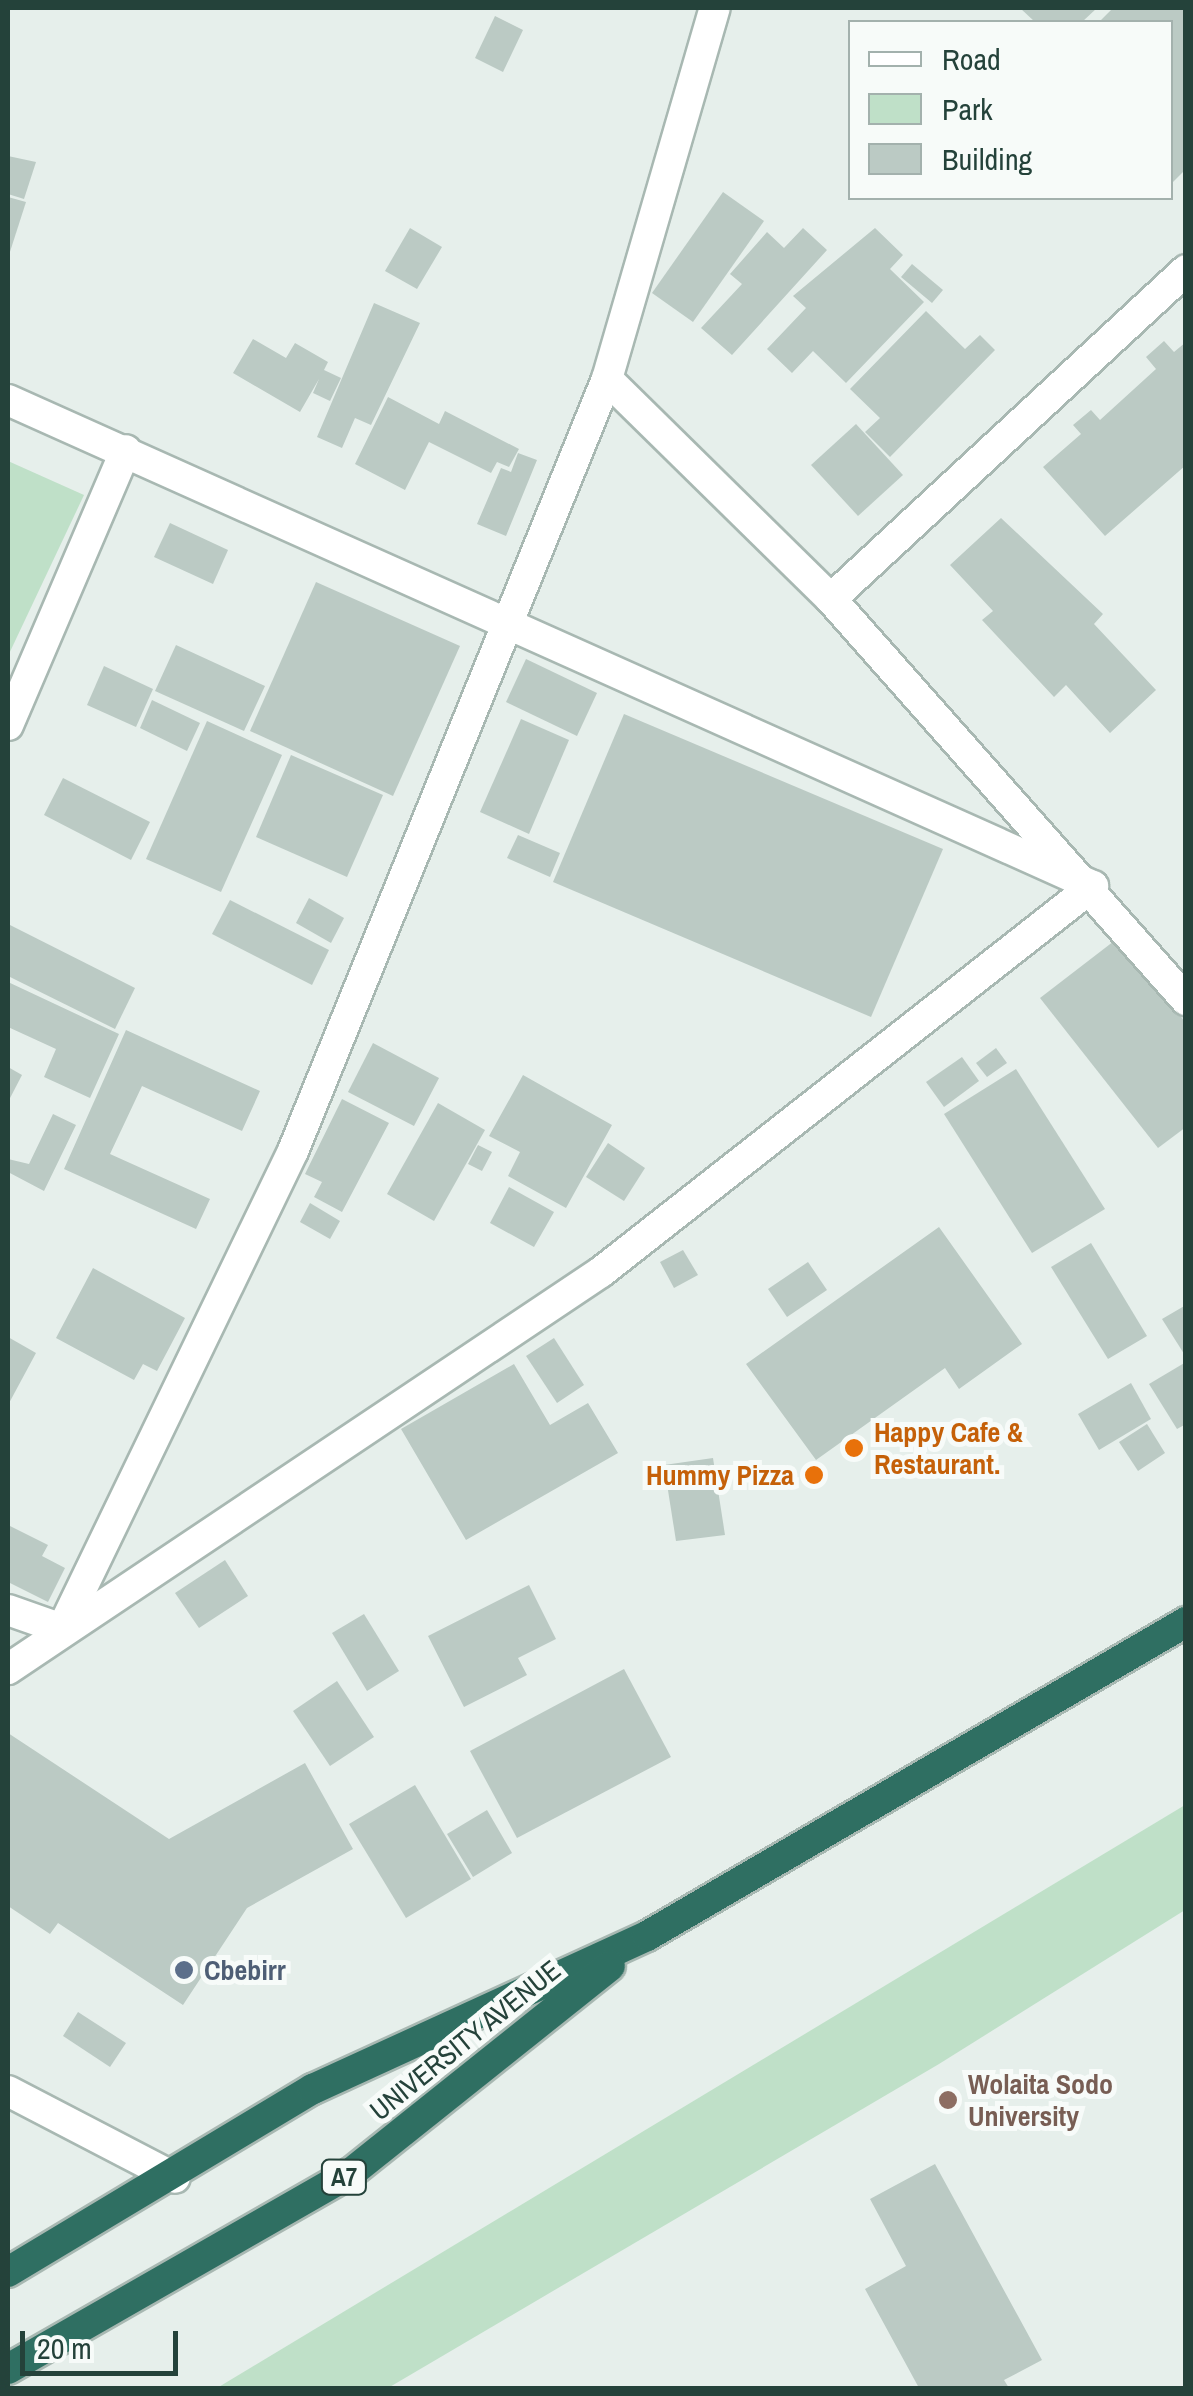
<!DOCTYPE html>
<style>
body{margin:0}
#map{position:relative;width:1193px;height:2396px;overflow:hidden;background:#e6efeb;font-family:"Archivo Narrow",sans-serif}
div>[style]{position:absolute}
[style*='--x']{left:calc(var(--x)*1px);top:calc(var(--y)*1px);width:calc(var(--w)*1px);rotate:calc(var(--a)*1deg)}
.green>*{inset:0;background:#bfe0c8}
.building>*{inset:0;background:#bbcac4}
.roads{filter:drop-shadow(2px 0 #a8b8b2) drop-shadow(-2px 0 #a8b8b2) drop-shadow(0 2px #a8b8b2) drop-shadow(0 -2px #a8b8b2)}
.minor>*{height:30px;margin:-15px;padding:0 15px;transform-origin:15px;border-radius:15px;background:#fff}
.highway>*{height:30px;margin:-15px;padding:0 15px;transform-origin:15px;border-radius:15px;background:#2f6f62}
.dots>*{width:28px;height:28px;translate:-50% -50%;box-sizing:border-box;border:5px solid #f7fbf9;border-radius:50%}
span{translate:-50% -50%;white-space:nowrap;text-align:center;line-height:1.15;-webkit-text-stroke:10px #f7fbf9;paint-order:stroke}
.shield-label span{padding:2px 8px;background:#f7fbf9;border:2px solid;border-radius:8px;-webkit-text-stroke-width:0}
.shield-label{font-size:25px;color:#24423a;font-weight:700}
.food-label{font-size:28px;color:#c56008;font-weight:700}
.left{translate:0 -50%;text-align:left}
.right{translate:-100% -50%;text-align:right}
.service-label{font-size:28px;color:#4e5e75;font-weight:700}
.street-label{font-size:28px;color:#24423a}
.education-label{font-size:28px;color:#785e54;font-weight:700}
.frame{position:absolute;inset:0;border:10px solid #24423a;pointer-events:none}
.legend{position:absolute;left:848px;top:20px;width:325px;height:180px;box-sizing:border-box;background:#f7fbf9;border:2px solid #a3b1ad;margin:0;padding:12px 18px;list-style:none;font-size:30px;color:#24423a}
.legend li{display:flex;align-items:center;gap:20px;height:50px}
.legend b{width:50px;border:2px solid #a3b1ad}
.scale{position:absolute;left:20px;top:2331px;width:158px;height:45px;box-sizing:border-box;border:5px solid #24423a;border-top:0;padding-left:12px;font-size:30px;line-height:35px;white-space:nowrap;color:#24423a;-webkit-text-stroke:8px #f7fbf9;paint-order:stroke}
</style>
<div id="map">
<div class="green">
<div style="clip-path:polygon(8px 461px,84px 495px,8px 656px)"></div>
<div style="clip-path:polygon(1185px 1805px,1185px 1910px,939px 2064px,388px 2388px,217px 2388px)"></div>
</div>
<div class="building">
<div style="clip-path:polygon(1020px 8px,1097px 8px,1082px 22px,1035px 22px)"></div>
<div style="clip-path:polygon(1113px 8px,1186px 8px,1186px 169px,1170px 185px,1170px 22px,1099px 22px)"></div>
<div style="clip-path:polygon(495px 16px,523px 30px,503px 72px,475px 58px)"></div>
<div style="clip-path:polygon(8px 156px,36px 162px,24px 199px,8px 194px)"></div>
<div style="clip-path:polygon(723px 192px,764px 221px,693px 322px,652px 293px)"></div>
<div style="clip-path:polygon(8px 197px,26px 202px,8px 258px)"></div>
<div style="clip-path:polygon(410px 228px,442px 247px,417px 289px,385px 271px)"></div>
<div style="clip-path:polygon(803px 228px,827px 250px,732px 355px,701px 328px,742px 284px,730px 274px,767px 232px,784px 248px)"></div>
<div style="clip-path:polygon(875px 228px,903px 255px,890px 269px,924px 302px,846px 383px,813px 351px,792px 373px,767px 349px,806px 308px,793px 296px)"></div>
<div style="clip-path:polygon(912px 264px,943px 290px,932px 303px,901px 277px)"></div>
<div style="clip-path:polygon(374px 303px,420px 323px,371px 425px,355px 418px,342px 448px,317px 437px)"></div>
<div style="clip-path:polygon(926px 311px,965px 349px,980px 335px,995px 350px,890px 457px,865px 432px,880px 418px,850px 389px)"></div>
<div style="clip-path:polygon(253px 339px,286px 358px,295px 343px,328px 362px,324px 370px,341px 378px,330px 401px,313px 393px,319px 379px,300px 412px,233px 373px)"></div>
<div style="clip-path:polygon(1164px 341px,1174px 352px,1186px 342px,1186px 465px,1105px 536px,1043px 467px,1081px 434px,1073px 425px,1091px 410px,1100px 420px,1156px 369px,1146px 357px)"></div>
<div style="clip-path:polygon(388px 397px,439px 424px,445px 411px,519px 449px,509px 467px,497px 462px,491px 473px,429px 442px,405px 490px,355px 464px)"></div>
<div style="clip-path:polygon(856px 424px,903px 475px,858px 516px,811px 465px)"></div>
<div style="clip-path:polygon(518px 453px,537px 460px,506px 536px,477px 524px,501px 468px,511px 472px)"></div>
<div style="clip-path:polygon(1001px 518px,1103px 614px,1094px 624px,1156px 690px,1110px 733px,1066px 685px,1054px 697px,982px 620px,993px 611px,950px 565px)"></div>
<div style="clip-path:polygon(170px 523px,228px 550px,213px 584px,154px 557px)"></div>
<div style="clip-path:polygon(316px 582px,460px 646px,393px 796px,250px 731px)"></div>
<div style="clip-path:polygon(176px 645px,265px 686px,244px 731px,155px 691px)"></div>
<div style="clip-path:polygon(526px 659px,597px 693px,577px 736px,506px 702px)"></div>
<div style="clip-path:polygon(104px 666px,153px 689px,136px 727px,87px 705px)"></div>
<div style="clip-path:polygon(152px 700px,200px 723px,187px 751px,140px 728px)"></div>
<div style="clip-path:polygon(624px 714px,943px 849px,871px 1017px,553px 882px)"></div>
<div style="clip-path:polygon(521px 719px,569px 740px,529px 834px,480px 812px)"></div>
<div style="clip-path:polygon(207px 721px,282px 755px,221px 892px,146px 859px)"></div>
<div style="clip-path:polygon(291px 755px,383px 795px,347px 877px,256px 837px)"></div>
<div style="clip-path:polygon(63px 778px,150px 822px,131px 860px,44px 815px)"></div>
<div style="clip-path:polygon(518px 835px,560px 853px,550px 877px,507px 858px)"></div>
<div style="clip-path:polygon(309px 898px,344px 918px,331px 943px,296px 923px)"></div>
<div style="clip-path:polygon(230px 900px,329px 950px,312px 985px,212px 934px)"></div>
<div style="clip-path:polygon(8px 924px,135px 988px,115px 1029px,8px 976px)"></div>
<div style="clip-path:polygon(1118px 938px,1186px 1023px,1186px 1127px,1158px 1148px,1040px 998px)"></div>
<div style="clip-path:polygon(8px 982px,119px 1034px,90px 1098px,44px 1077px,56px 1049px,8px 1027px)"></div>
<div style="clip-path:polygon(126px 1030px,260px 1091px,242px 1131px,142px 1086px,110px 1154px,210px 1199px,196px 1229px,64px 1169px)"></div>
<div style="clip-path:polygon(373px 1043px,439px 1078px,414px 1126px,348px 1092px)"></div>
<div style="clip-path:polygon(996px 1048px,1007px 1063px,987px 1077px,976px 1063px)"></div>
<div style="clip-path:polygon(962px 1057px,979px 1081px,944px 1107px,926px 1082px)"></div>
<div style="clip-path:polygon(8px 1067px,22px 1075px,8px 1102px)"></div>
<div style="clip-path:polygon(1016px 1069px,1105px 1209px,1032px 1253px,944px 1114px)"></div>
<div style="clip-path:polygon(523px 1075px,612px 1125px,566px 1208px,508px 1176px,520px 1152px,489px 1136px)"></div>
<div style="clip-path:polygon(342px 1099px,389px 1123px,342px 1212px,314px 1197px,322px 1182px,305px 1174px)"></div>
<div style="clip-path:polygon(438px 1103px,485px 1130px,434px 1221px,387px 1194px)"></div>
<div style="clip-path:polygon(53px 1114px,76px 1125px,44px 1191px,8px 1172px,8px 1159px,29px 1164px)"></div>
<div style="clip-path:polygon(608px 1143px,645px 1168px,624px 1201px,586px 1177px)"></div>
<div style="clip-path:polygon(478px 1145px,492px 1152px,482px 1171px,468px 1164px)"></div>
<div style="clip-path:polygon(509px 1187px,554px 1212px,534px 1247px,490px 1223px)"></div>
<div style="clip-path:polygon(310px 1203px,340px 1221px,330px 1239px,300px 1222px)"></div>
<div style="clip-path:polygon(939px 1227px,1022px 1344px,959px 1389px,945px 1368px,816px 1460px,746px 1364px)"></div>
<div style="clip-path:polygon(1091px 1243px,1147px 1336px,1108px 1359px,1051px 1267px)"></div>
<div style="clip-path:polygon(683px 1250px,698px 1275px,674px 1288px,660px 1262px)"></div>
<div style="clip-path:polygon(808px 1262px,827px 1290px,787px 1317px,768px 1289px)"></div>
<div style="clip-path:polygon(93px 1268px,185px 1318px,157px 1371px,143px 1364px,134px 1380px,56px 1338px)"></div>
<div style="clip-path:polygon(1186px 1305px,1186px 1357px,1162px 1319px)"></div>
<div style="clip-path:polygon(8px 1337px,36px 1353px,8px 1405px)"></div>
<div style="clip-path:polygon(554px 1338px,584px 1385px,557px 1403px,526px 1356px)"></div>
<div style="clip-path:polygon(1186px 1362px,1186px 1424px,1177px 1429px,1149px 1384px)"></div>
<div style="clip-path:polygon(514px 1364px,550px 1425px,588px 1403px,618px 1453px,466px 1540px,401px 1429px)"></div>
<div style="clip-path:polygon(1131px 1383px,1151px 1419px,1099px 1450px,1078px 1414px)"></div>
<div style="clip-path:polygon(1147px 1424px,1165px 1453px,1138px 1471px,1119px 1442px)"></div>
<div style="clip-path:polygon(713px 1458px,725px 1535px,676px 1541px,664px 1465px)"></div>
<div style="clip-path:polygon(8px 1525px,48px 1545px,42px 1556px,65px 1568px,48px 1602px,8px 1582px)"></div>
<div style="clip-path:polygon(225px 1560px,248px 1596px,199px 1628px,175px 1593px)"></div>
<div style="clip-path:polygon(529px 1585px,556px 1639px,518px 1658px,527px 1675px,464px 1707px,428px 1636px)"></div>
<div style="clip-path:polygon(364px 1614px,399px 1671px,367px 1691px,332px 1633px)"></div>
<div style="clip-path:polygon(624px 1669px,671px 1757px,517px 1838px,470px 1751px)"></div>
<div style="clip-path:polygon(337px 1681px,374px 1737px,330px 1766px,293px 1711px)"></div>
<div style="clip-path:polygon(8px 1733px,169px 1839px,305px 1763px,353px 1849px,247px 1908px,183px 2005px,58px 1923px,50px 1934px,8px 1906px)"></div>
<div style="clip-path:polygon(415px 1785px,471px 1879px,406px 1918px,349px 1824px)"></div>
<div style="clip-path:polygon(487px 1810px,512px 1853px,473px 1877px,447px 1834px)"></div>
<div style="clip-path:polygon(78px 2012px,126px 2043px,110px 2067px,63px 2036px)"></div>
<div style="clip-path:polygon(935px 2164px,1042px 2360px,1004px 2380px,1009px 2388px,919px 2388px,865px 2289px,906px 2266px,870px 2199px)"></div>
</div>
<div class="roads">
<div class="minor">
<div style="--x:607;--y:379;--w:314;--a:44.5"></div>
<div style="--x:831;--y:599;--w:536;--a:48.48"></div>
<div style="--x:8;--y:400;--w:1189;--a:24.13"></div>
<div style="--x:1093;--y:886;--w:625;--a:141.88"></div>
<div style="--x:601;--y:1272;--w:714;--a:146.2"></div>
<div style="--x:831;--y:599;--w:484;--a:-42.8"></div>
<div style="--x:8;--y:725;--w:299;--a:-66.8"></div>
<div style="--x:8;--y:1610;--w:57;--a:19.4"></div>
<div style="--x:63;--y:1627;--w:529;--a:-64.21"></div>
<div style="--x:293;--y:1151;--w:833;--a:-67.87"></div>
<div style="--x:607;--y:379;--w:386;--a:-73.8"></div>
<div style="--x:8;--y:2091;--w:188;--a:27.5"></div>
</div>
<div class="highway">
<div style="--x:8;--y:2272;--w:356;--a:-31"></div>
<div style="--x:313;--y:2089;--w:367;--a:-24.6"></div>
<div style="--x:647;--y:1936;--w:624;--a:-30.22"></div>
<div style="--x:8;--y:2369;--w:396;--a:-29.8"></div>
<div style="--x:352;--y:2172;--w:330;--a:-38.6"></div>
</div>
</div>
<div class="dots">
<div style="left:854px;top:1448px;background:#e8710a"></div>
<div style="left:814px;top:1475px;background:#e8710a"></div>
<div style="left:184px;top:1970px;background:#5c6f8a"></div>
<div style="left:948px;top:2100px;background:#8d6e63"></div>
</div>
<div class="shield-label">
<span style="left:344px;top:2177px">A7</span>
</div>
<div class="food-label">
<span class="left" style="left:874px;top:1448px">Happy Cafe &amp;<br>Restaurant.</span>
<span class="right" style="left:794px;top:1475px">Hummy Pizza</span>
</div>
<div class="service-label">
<span class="left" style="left:204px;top:1970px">Cbebirr</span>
</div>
<div class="street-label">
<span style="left:465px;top:2040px;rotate:-39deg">UNIVERSITY AVENUE</span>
</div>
<div class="education-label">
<span class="left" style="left:968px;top:2100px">Wolaita Sodo<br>University</span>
</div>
<div class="frame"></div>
<ul class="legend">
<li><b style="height:12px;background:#fff"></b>Road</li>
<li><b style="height:28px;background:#bfe0c8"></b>Park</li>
<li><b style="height:28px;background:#bbcac4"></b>Building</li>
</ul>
<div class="scale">20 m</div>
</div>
